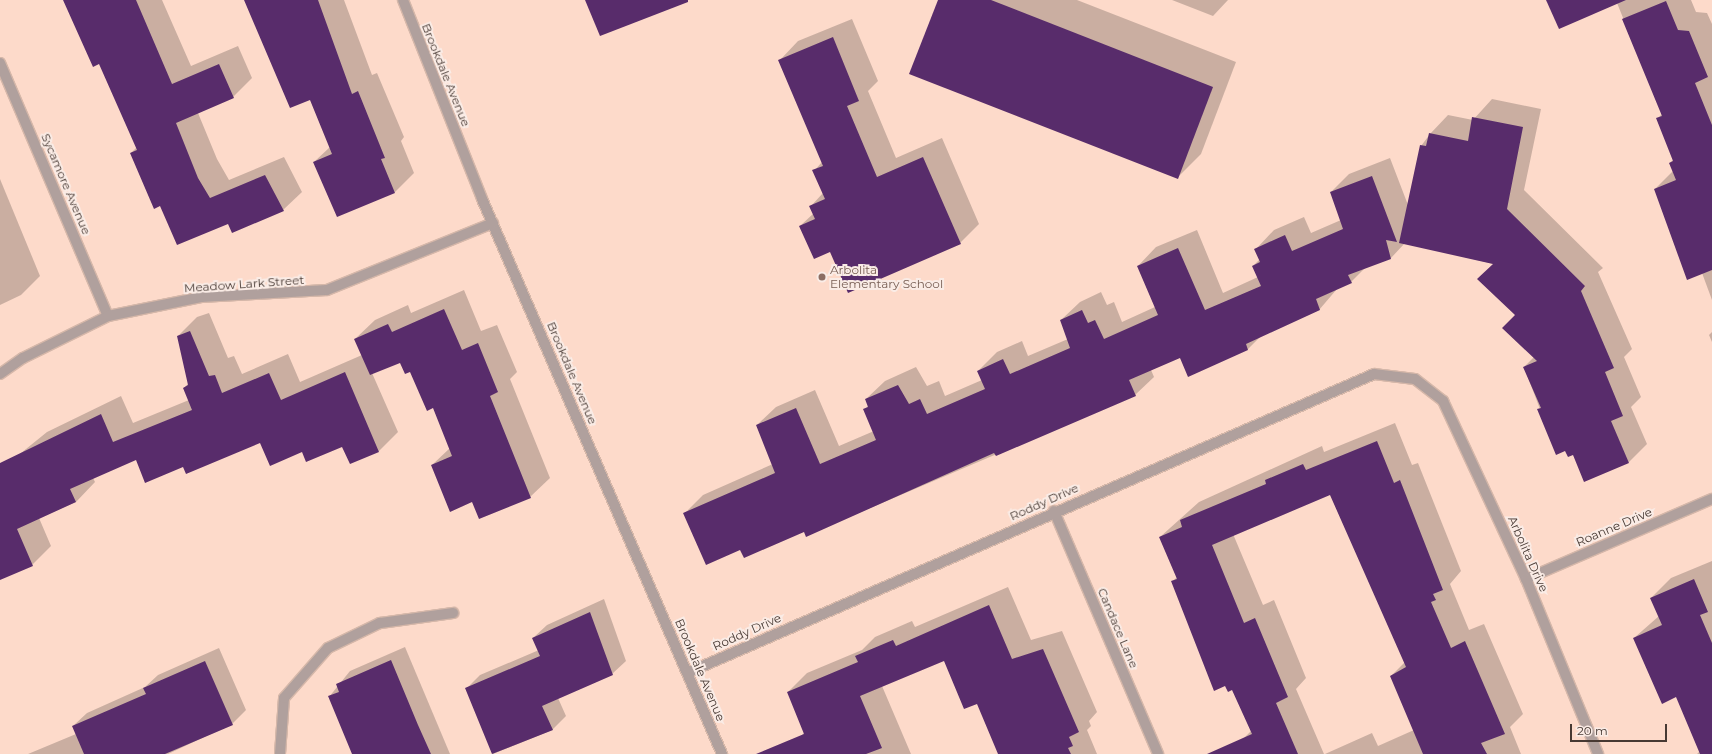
<!DOCTYPE html>
<style>
body{margin:0}
#map{position:relative;width:1712px;height:754px;overflow:hidden;background:#fddaca;font-family:Montserrat,sans-serif}
div>[style]{position:absolute}
[style*='--x']{left:calc(var(--x)*1px);top:calc(var(--y)*1px);width:calc(var(--w)*1px);rotate:calc(var(--a)*1deg)}
.shadow>*{inset:0;background:#0003}
.building>*{inset:0;background:#582c6b}
.roads{filter:drop-shadow(1px 0 #d5b7a9) drop-shadow(-1px 0 #d5b7a9) drop-shadow(0 1px #d5b7a9) drop-shadow(0 -1px #d5b7a9)}
.street>*{height:10px;margin:-5px;padding:0 5px;transform-origin:5px;border-radius:5px;background:#b0a09d}
.dots>*{width:11px;height:11px;translate:-50% -50%;box-sizing:border-box;border:2px solid #faece6;border-radius:50%}
span{translate:-50% -50%;white-space:nowrap;text-align:center;line-height:1.15;-webkit-text-stroke:4px #faece6;paint-order:stroke}
.street-label{font-size:12px;color:#473933}
.education-label{font-size:12px;color:#785e54}
.left{translate:0 -50%;text-align:left}
.scale{position:absolute;left:1570px;top:724px;width:97px;height:18px;box-sizing:border-box;border:2px solid #473933;border-top:0;padding-left:5px;font-size:12px;line-height:14px;white-space:nowrap;color:#473933;-webkit-text-stroke:3px #faece6;paint-order:stroke}
</style>
<div id="map">
<div class="shadow">
<div style="clip-path:polygon(64px 0,162px 0,191px 66px,238px 46px,252px 78px,233px 97px,198px 113px,217px 159px,229px 180px,284px 157px,302px 192px,283px 210px,229px 222px,161px 205px,131px 153px,137px 147px,100px 63px)"></div>
<div style="clip-path:polygon(246px 0,344px 0,372px 75px,377px 73px,404px 137px,401px 141px,414px 173px,395px 192px,314px 162px,330px 147px,310px 99px)"></div>
<div style="clip-path:polygon(939px 0,1077px 0,1236px 62px,1201px 154px,1177px 178px)"></div>
<div style="clip-path:polygon(1172px 0,1228px 0,1213px 16px)"></div>
<div style="clip-path:polygon(1547px 0,1691px 0,1696px 12px,1707px 13px,1712px 24px,1712px 300px,1702px 273px,1655px 189px,1673px 171px,1670px 163px,1674px 159px,1657px 119px,1662px 114px,1617px 3px)"></div>
<div style="clip-path:polygon(852px 19px,878px 81px,868px 91px,896px 158px,942px 138px,979px 224px,960px 243px,830px 250px,800px 226px,814px 213px,811px 206px,823px 193px,814px 171px,822px 162px,780px 60px,798px 41px)"></div>
<div style="clip-path:polygon(1492px 99px,1541px 109px,1524px 190px,1603px 268px,1598px 272px,1632px 349px,1624px 357px,1641px 397px,1631px 407px,1647px 444px,1629px 462px,1566px 450px,1557px 454px,1524px 367px,1534px 357px,1494px 264px,1405px 243px,1391px 258px,1367px 266px,1351px 282px,1337px 289px,1319px 310px,1261px 336px,1248px 349px,1188px 375px,1180px 357px,1151px 370px,1154px 377px,1135px 395px,807px 535px,805px 531px,740px 548px,685px 513px,703px 495px,773px 464px,757px 425px,776px 407px,815px 390px,839px 446px,874px 431px,864px 410px,869px 405px,866px 399px,885px 381px,916px 367px,927px 386px,939px 381px,945px 396px,982px 380px,978px 371px,997px 352px,1022px 341px,1028px 356px,1068px 339px,1061px 320px,1080px 302px,1101px 292px,1107px 305px,1114px 302px,1122px 322px,1155px 307px,1138px 266px,1156px 247px,1197px 230px,1223px 293px,1258px 277px,1253px 266px,1260px 259px,1256px 249px,1274px 230px,1304px 217px,1311px 233px,1341px 220px,1331px 192px,1349px 174px,1390px 158px,1408px 205px,1421px 146px,1430px 134px,1448px 115px,1473px 120px)"></div>
<div style="clip-path:polygon(0 179px,40px 276px,21px 295px,0 305px)"></div>
<div style="clip-path:polygon(464px 290px,481px 331px,497px 325px,517px 372px,510px 379px,550px 478px,530px 497px,473px 501px,432px 465px,450px 448px,434px 407px,411px 371px,401px 361px,372px 373px,398px 432px,379px 451px,350px 463px,343px 446px,303px 451px,260px 442px,183px 466px,136px 459px,93px 478px,95px 482px,76px 502px,39px 518px,51px 546px,32px 565px,0 579px,0 470px,47px 432px,121px 396px,133px 423px,189px 400px,184px 388px,189px 383px,178px 336px,197px 317px,209px 313px,228px 358px,234px 356px,242px 374px,288px 354px,300px 382px,362px 355px,355px 339px,375px 320px,408px 305px,411px 313px)"></div>
<div style="clip-path:polygon(1712px 332px,1712px 342px,1709px 335px)"></div>
<div style="clip-path:polygon(1395px 423px,1412px 465px,1418px 463px,1461px 571px,1450px 584px,1469px 630px,1484px 624px,1523px 714px,1510px 727px,1521px 754px,1325px 754px,1372px 733px,1378px 746px,1414px 730px,1391px 676px,1405px 662px,1330px 494px,1233px 534px,1263px 605px,1274px 600px,1306px 678px,1296px 689px,1324px 754px,1251px 754px,1244px 738px,1251px 731px,1233px 688px,1172px 582px,1177px 577px,1160px 537px,1199px 502px,1322px 446px,1324px 452px)"></div>
<div style="clip-path:polygon(1712px 561px,1712px 754px,1697px 754px,1700px 751px,1677px 696px,1634px 638px,1659px 616px,1651px 598px,1671px 578px)"></div>
<div style="clip-path:polygon(1008px 587px,1031px 640px,1062px 631px,1097px 712px,1089px 721px,1091px 726px,1087px 730px,1097px 754px,999px 754px,977px 702px,944px 660px,882px 686px,911px 754px,809px 754px,801px 736px,805px 732px,788px 692px,807px 673px,862px 650px,875px 637px,912px 621px,915px 627px)"></div>
<div style="clip-path:polygon(604px 599px,626px 661px,612px 674px,558px 698px,566px 716px,552px 730px,493px 754px,466px 689px,480px 675px,539px 650px,533px 638px,547px 625px)"></div>
<div style="clip-path:polygon(405px 647px,450px 754px,359px 754px,329px 697px,350px 671px)"></div>
<div style="clip-path:polygon(219px 648px,246px 710px,232px 724px,168px 754px,28px 754px,76px 734px,73px 726px,87px 713px,145px 687px,158px 675px)"></div>
</div>
<div class="building">
<div style="clip-path:polygon(63px 0,136px 0,172px 84px,219px 64px,234px 98px,176px 123px,198px 178px,210px 198px,265px 175px,284px 211px,232px 233px,228px 224px,177px 245px,160px 206px,154px 209px,130px 153px,137px 150px,99px 64px,93px 67px)"></div>
<div style="clip-path:polygon(244px 0,318px 0,352px 94px,358px 91px,385px 158px,381px 159px,395px 193px,337px 217px,313px 162px,332px 154px,310px 100px,290px 108px)"></div>
<div style="clip-path:polygon(585px 0,688px 0,688px 2px,600px 36px)"></div>
<div style="clip-path:polygon(938px 0,991px 0,1213px 87px,1178px 179px,909px 74px)"></div>
<div style="clip-path:polygon(1546px 0,1626px 0,1559px 29px)"></div>
<div style="clip-path:polygon(1666px 1px,1678px 30px,1689px 31px,1708px 77px,1695px 83px,1712px 125px,1712px 270px,1687px 280px,1654px 189px,1676px 180px,1669px 163px,1673px 161px,1656px 118px,1662px 116px,1622px 19px)"></div>
<div style="clip-path:polygon(833px 37px,859px 101px,847px 106px,877px 177px,923px 157px,961px 244px,848px 293px,830px 252px,814px 259px,799px 226px,815px 219px,809px 206px,825px 199px,812px 170px,823px 166px,778px 60px)"></div>
<div style="clip-path:polygon(1472px 117px,1523px 127px,1507px 209px,1585px 286px,1581px 291px,1614px 368px,1605px 372px,1623px 416px,1611px 421px,1629px 463px,1584px 482px,1573px 455px,1568px 457px,1565px 451px,1556px 455px,1537px 409px,1541px 408px,1523px 367px,1537px 361px,1502px 328px,1515px 315px,1477px 279px,1493px 264px,1399px 243px,1420px 145px,1426px 146px,1429px 133px,1468px 141px)"></div>
<div style="clip-path:polygon(1372px 176px,1397px 242px,1386px 240px,1391px 259px,1348px 275px,1352px 283px,1316px 299px,1320px 310px,1246px 344px,1248px 350px,1188px 377px,1180px 358px,1129px 380px,1136px 396px,996px 456px,994px 453px,806px 537px,804px 532px,744px 558px,740px 550px,706px 565px,683px 513px,775px 473px,756px 425px,796px 408px,820px 464px,876px 440px,863px 409px,868px 407px,865px 399px,898px 385px,909px 404px,920px 399px,927px 414px,985px 389px,977px 371px,1003px 359px,1010px 374px,1070px 348px,1060px 320px,1082px 310px,1088px 323px,1095px 320px,1104px 339px,1158px 315px,1137px 266px,1178px 248px,1205px 310px,1261px 286px,1252px 266px,1260px 262px,1254px 249px,1285px 235px,1292px 251px,1343px 229px,1330px 192px)"></div>
<div style="clip-path:polygon(444px 309px,462px 350px,478px 343px,498px 392px,490px 396px,531px 498px,479px 519px,472px 502px,450px 512px,431px 465px,452px 456px,433px 408px,427px 411px,410px 372px,405px 374px,400px 363px,370px 375px,354px 339px,388px 324px,392px 332px)"></div>
<div style="clip-path:polygon(190px 331px,209px 376px,215px 375px,222px 393px,269px 373px,281px 400px,345px 372px,379px 452px,350px 464px,342px 447px,306px 462px,302px 452px,270px 466px,260px 443px,186px 474px,183px 467px,145px 483px,136px 460px,70px 489px,76px 502px,17px 529px,33px 566px,0 580px,0 463px,101px 414px,113px 442px,192px 410px,183px 388px,188px 385px,177px 336px)"></div>
<div style="clip-path:polygon(1377px 441px,1394px 483px,1400px 480px,1443px 590px,1433px 594px,1436px 600px,1431px 602px,1451px 648px,1465px 641px,1505px 734px,1481px 743px,1487px 754px,1423px 754px,1390px 676px,1406px 667px,1330px 495px,1212px 545px,1244px 623px,1255px 618px,1288px 697px,1276px 703px,1298px 754px,1207px 754px,1252px 734px,1232px 690px,1228px 692px,1225px 686px,1214px 691px,1171px 581px,1177px 579px,1159px 537px,1182px 527px,1180px 520px,1266px 484px,1265px 480px,1303px 464px,1306px 470px)"></div>
<div style="clip-path:polygon(1694px 579px,1708px 612px,1700px 615px,1712px 643px,1712px 754px,1700px 754px,1676px 697px,1662px 704px,1633px 638px,1662px 625px,1650px 598px)"></div>
<div style="clip-path:polygon(989px 605px,1012px 659px,1043px 649px,1079px 732px,1069px 737px,1073px 746px,1068px 748px,1071px 754px,998px 754px,977px 704px,964px 709px,944px 661px,860px 696px,882px 748px,866px 754px,756px 754px,804px 734px,787px 692px,858px 662px,855px 656px,893px 640px,896px 646px)"></div>
<div style="clip-path:polygon(590px 612px,613px 675px,542px 706px,553px 730px,492px 754px,465px 688px,540px 656px,532px 638px)"></div>
<div style="clip-path:polygon(391px 660px,418px 725px,431px 754px,352px 754px,328px 696px,339px 692px,336px 684px)"></div>
<div style="clip-path:polygon(205px 661px,233px 725px,165px 754px,84px 754px,72px 726px,146px 694px,143px 688px)"></div>
</div>
<div class="roads">
<div class="street">
<div style="--x:403;--y:0;--w:214;--a:68.3"></div>
<div style="--x:482;--y:199;--w:605;--a:66.61"></div>
<div style="--x:0;--y:63;--w:275;--a:66.9"></div>
<div style="--x:0;--y:374;--w:28;--a:-35"></div>
<div style="--x:23;--y:358;--w:95;--a:-26.3"></div>
<div style="--x:108;--y:316;--w:95;--a:-11.5"></div>
<div style="--x:201;--y:297;--w:126;--a:-3.2"></div>
<div style="--x:327;--y:290;--w:179;--a:-22"></div>
<div style="--x:1054;--y:511;--w:264;--a:66.8"></div>
<div style="--x:1526;--y:579;--w:202;--a:-23.3"></div>
<div style="--x:687;--y:673;--w:749;--a:-23.52"></div>
<div style="--x:1374;--y:374;--w:41;--a:7"></div>
<div style="--x:1415;--y:379;--w:36;--a:38"></div>
<div style="--x:1443;--y:401;--w:196;--a:65"></div>
<div style="--x:1526;--y:579;--w:189;--a:67.6"></div>
<div style="--x:280;--y:754;--w:56;--a:-85.9"></div>
<div style="--x:284;--y:698;--w:67;--a:-48.7"></div>
<div style="--x:328;--y:648;--w:58;--a:-25.7"></div>
<div style="--x:380;--y:623;--w:74;--a:-7.8"></div>
</div>
</div>
<div class="dots">
<div style="left:822px;top:277px;background:#8d6e63"></div>
</div>
<div class="street-label">
<span style="left:446px;top:75px;rotate:68deg">Brookdale Avenue</span>
<span style="left:66px;top:184px;rotate:67deg">Sycamore Avenue</span>
<span style="left:244px;top:284px;rotate:-4deg">Meadow Lark Street</span>
<span style="left:572px;top:373px;rotate:67deg">Brookdale Avenue</span>
<span style="left:1044px;top:502px;rotate:-24deg">Roddy Drive</span>
<span style="left:1614px;top:527px;rotate:-23deg">Roanne Drive</span>
<span style="left:1528px;top:554px;rotate:66deg">Arbolita Drive</span>
<span style="left:1118px;top:628px;rotate:67deg">Candace Lane</span>
<span style="left:747px;top:632px;rotate:-24deg">Roddy Drive</span>
<span style="left:700px;top:670px;rotate:67deg">Brookdale Avenue</span>
</div>
<div class="education-label">
<span class="left" style="left:830px;top:277px">Arbolita<br>Elementary School</span>
</div>
<div class="scale">20 m</div>
</div>
